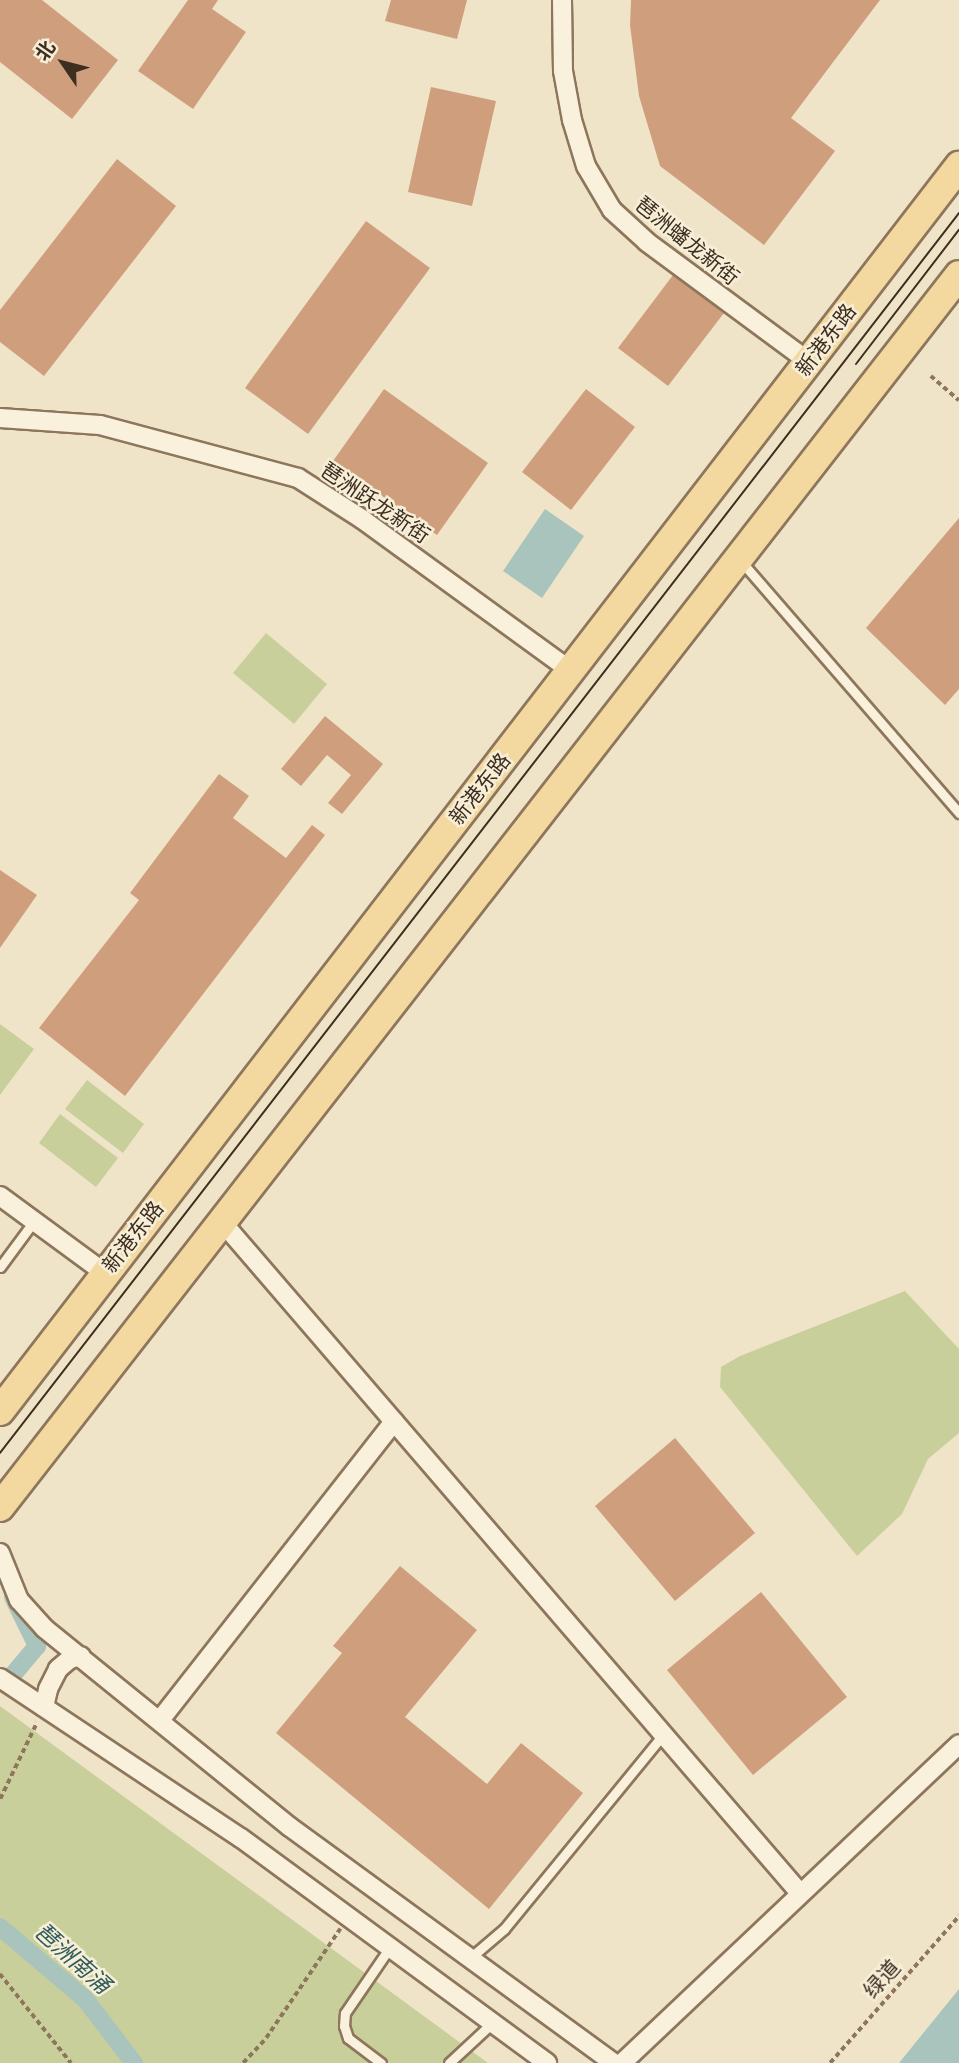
<!DOCTYPE html>
<meta charset="utf-8">
<style>
body{margin:0}
#map{position:relative;width:959px;height:2063px;overflow:hidden;background:#f0e4c8;font-family:"Times New Roman","Noto Sans SC",serif}
div>[style]{position:absolute}
[style*='--x']{left:calc(var(--x)*1px);top:calc(var(--y)*1px);width:calc(var(--w)*1px);rotate:calc(var(--a)*1deg)}
.green>*{inset:0;background:#c9cf9b}
.water>*{inset:0;background:#a9c4bc}
.canal>*{height:18px;margin:-9px;padding:0 9px;transform-origin:9px;border-radius:9px;background:#a9c4bc}
.building>*{inset:0;background:#cf9f7d}
.path>*{height:3.5px;margin-top:-1.75px;transform-origin:0;background:repeating-linear-gradient(90deg,#8d765c 0 5px,transparent 0 8.5px)}
.roads{filter:drop-shadow(2px 0 #8d765c) drop-shadow(-2px 0 #8d765c) drop-shadow(0 2px #8d765c) drop-shadow(0 -2px #8d765c)}
.service>*{height:9px;margin:-4.5px;padding:0 4.5px;transform-origin:4.5px;border-radius:4.5px;background:#faf1dc}
.minor>*{height:18px;margin:-9px;padding:0 9px;transform-origin:9px;border-radius:9px;background:#faf1dc}
.primary>*{height:28px;margin:-14px;padding:0 14px;transform-origin:14px;border-radius:14px;background:#f3d9a0}
.tram>*{height:2px;margin:-1px;padding:0 1px;transform-origin:1px;border-radius:1px;background:#3d2e20}
span{translate:-50% -50%;white-space:nowrap;text-align:center;line-height:1.15;-webkit-text-stroke:5px #f7eed8;paint-order:stroke}
.street-label{font-size:21px;color:#3d2e20}
.water-label{font-size:23px;color:#2f5d5a;font-style:italic}
.north{position:absolute;left:28px;top:28px;width:70px;height:70px;-webkit-text-stroke:5px #f7eed8;paint-order:stroke;rotate:305deg;font-size:19px;font-weight:700;line-height:28px;text-align:center;color:#3d2e20}
.north::after{content:'';display:block;margin:auto;width:24px;height:32px;background:#3d2e20;clip-path:polygon(50% 0,100% 100%,50% 72%,0 100%)}
</style>
<div id="map">
<div class="green">
<div style="clip-path:polygon(266px 633px,327px 684px,294px 724px,233px 673px)"></div>
<div style="clip-path:polygon(0 1024px,34px 1049px,0 1095px)"></div>
<div style="clip-path:polygon(87px 1080px,144px 1124px,123px 1153px,65px 1109px)"></div>
<div style="clip-path:polygon(60px 1114px,118px 1158px,96px 1187px,39px 1143px)"></div>
<div style="clip-path:polygon(905px 1291px,959px 1349px,959px 1433px,928px 1459px,902px 1514px,857px 1556px,720px 1387px,721px 1367px,740px 1356px)"></div>
<div style="clip-path:polygon(0 1706px,488px 2063px,0 2063px)"></div>
</div>
<div class="water">
<div style="clip-path:polygon(545px 509px,584px 536px,542px 598px,503px 571px)"></div>
<div style="clip-path:polygon(959px 1989px,959px 2063px,899px 2063px)"></div>
</div>
<div class="canal">
<div style="--x:13;--y:1597;--w:55;--a:63.9"></div>
<div style="--x:37;--y:1646;--w:38;--a:130"></div>
<div style="--x:0;--y:1927;--w:111;--a:40.3"></div>
<div style="--x:85;--y:1999;--w:81;--a:52.6"></div>
</div>
<div class="building">
<div style="clip-path:polygon(0 0,42px 0,118px 60px,72px 119px,0 62px)"></div>
<div style="clip-path:polygon(188px 0,218px 0,212px 9px,246px 32px,193px 109px,138px 71px)"></div>
<div style="clip-path:polygon(391px 0,467px 0,457px 39px,385px 21px)"></div>
<div style="clip-path:polygon(631px 0,880px 0,791px 118px,835px 151px,764px 245px,660px 166px,639px 96px,630px 25px)"></div>
<div style="clip-path:polygon(431px 87px,496px 101px,472px 206px,408px 192px)"></div>
<div style="clip-path:polygon(117px 159px,176px 206px,44px 376px,0 342px,0 310px)"></div>
<div style="clip-path:polygon(366px 221px,430px 268px,308px 434px,245px 388px)"></div>
<div style="clip-path:polygon(673px 275px,724px 313px,668px 386px,618px 348px)"></div>
<div style="clip-path:polygon(384px 389px,488px 463px,437px 535px,333px 461px)"></div>
<div style="clip-path:polygon(586px 389px,635px 427px,571px 510px,522px 472px)"></div>
<div style="clip-path:polygon(959px 518px,959px 689px,945px 705px,866px 628px)"></div>
<div style="clip-path:polygon(325px 716px,383px 764px,342px 814px,328px 803px,351px 775px,327px 755px,301px 786px,281px 769px)"></div>
<div style="clip-path:polygon(219px 774px,249px 796px,233px 818px,286px 858px,312px 825px,325px 835px,125px 1096px,39px 1028px,139px 900px,130px 893px)"></div>
<div style="clip-path:polygon(0 870px,37px 895px,0 948px)"></div>
<div style="clip-path:polygon(675px 1438px,755px 1533px,675px 1601px,595px 1506px)"></div>
<div style="clip-path:polygon(400px 1566px,477px 1630px,405px 1717px,487px 1784px,521px 1743px,583px 1793px,489px 1909px,276px 1733px,342px 1653px,333px 1646px)"></div>
<div style="clip-path:polygon(761px 1592px,847px 1697px,753px 1775px,667px 1670px)"></div>
</div>
<div class="path">
<div style="--x:931;--y:376;--w:37;--a:41"></div>
<div style="--x:0;--y:1799;--w:85;--a:-64.3"></div>
<div style="--x:0;--y:1974;--w:114;--a:51.4"></div>
<div style="--x:243;--y:2063;--w:34;--a:-47"></div>
<div style="--x:266;--y:2038;--w:132;--a:-55.8"></div>
<div style="--x:830;--y:2063;--w:196;--a:-48.7"></div>
</div>
<div class="roads">
<div class="service">
<div style="--x:740;--y:560;--w:335;--a:49.1"></div>
<div style="--x:0;--y:1267;--w:57;--a:-53.5"></div>
<div style="--x:470;--y:1958;--w:45;--a:-40.5"></div>
<div style="--x:504;--y:1929;--w:251;--a:-50.7"></div>
<div style="--x:381;--y:2063;--w:41;--a:-142.9"></div>
<div style="--x:348;--y:2038;--w:13;--a:-108"></div>
<div style="--x:344;--y:2026;--w:13;--a:-86"></div>
<div style="--x:345;--y:2013;--w:80;--a:-55.7"></div>
<div style="--x:449;--y:2063;--w:59;--a:-42.9"></div>
</div>
<div class="minor">
<div style="--x:562;--y:0;--w:71;--a:89.2"></div>
<div style="--x:563;--y:71;--w:50;--a:79.6"></div>
<div style="--x:572;--y:120;--w:48;--a:73.1"></div>
<div style="--x:586;--y:166;--w:51;--a:59.4"></div>
<div style="--x:612;--y:210;--w:47;--a:42.4"></div>
<div style="--x:647;--y:242;--w:202;--a:36.5"></div>
<div style="--x:0;--y:418;--w:100;--a:4"></div>
<div style="--x:100;--y:425;--w:205;--a:15"></div>
<div style="--x:298;--y:478;--w:76;--a:32.6"></div>
<div style="--x:362;--y:519;--w:258;--a:36"></div>
<div style="--x:0;--y:1196;--w:130;--a:36.3"></div>
<div style="--x:223;--y:1223;--w:883;--a:49.27"></div>
<div style="--x:0;--y:1553;--w:51;--a:68"></div>
<div style="--x:19;--y:1600;--w:38;--a:48"></div>
<div style="--x:44;--y:1628;--w:316;--a:39"></div>
<div style="--x:290;--y:1827;--w:401;--a:36.1"></div>
<div style="--x:0;--y:1678;--w:289;--a:33.6"></div>
<div style="--x:241;--y:1838;--w:380;--a:36.3"></div>
<div style="--x:44;--y:1707;--w:18;--a:-77"></div>
<div style="--x:48;--y:1689;--w:22;--a:-63"></div>
<div style="--x:58;--y:1669;--w:16;--a:-40"></div>
<div style="--x:70;--y:1659;--w:11;--a:-15"></div>
<div style="--x:160;--y:1720;--w:379;--a:-51.9"></div>
<div style="--x:622;--y:2063;--w:464;--a:-43.4"></div>
</div>
<div class="primary">
<div style="--x:0;--y:1411;--w:1572;--a:-52.39"></div>
<div style="--x:0;--y:1507;--w:1561;--a:-52.1"></div>
</div>
</div>
<div class="tram">
<div style="--x:856;--y:364;--w:169;--a:-52.5"></div>
<div style="--x:0;--y:1453;--w:1568;--a:-52.28"></div>
</div>
<div class="street-label">
<span style="left:687px;top:241px;rotate:39deg">琶洲蟠龙新街</span>
<span style="left:826px;top:340px;rotate:-53deg">新港东路</span>
<span style="left:375px;top:503px;rotate:34deg">琶洲跃龙新街</span>
<span style="left:480px;top:789px;rotate:-52deg">新港东路</span>
<span style="left:133px;top:1237px;rotate:-52deg">新港东路</span>
<span style="left:882px;top:1979px;rotate:-48deg">绿道</span>
</div>
<div class="water-label">
<span style="left:72px;top:1959px;rotate:42deg">琶洲南涌</span>
</div>
<div class="north">北</div>
</div>
